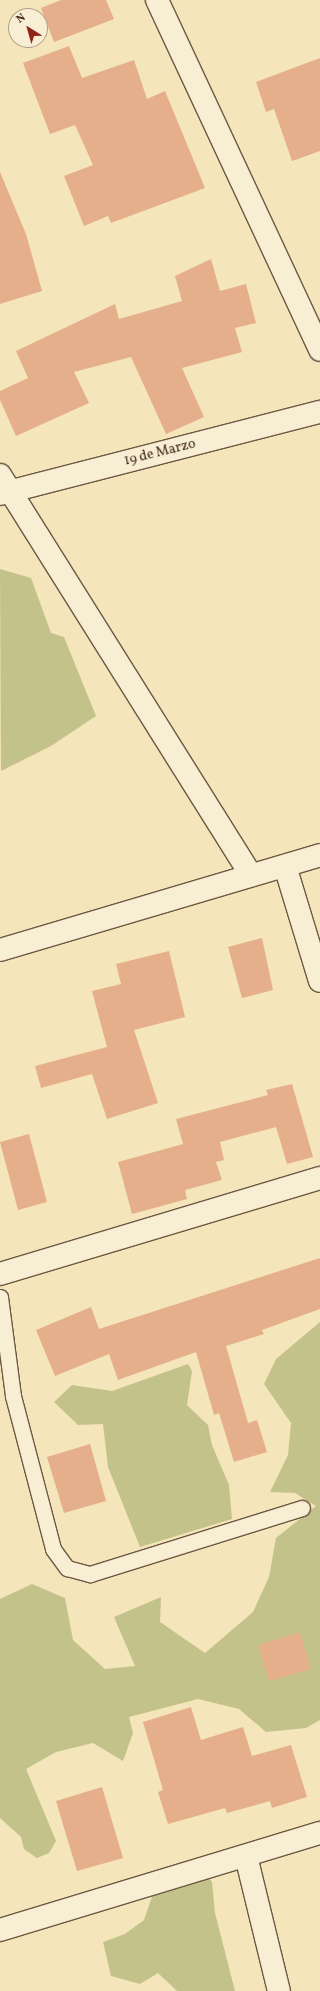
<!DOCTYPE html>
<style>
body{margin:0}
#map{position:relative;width:320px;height:1991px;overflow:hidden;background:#f4e5bb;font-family:Vollkorn,serif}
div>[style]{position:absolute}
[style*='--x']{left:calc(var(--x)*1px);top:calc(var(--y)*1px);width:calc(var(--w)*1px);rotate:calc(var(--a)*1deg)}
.green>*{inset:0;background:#c4c28b}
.building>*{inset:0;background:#e5af8c}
.roads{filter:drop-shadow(1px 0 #6f5843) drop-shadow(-1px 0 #6f5843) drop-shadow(0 1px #6f5843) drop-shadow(0 -1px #6f5843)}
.lane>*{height:15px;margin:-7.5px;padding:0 7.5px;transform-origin:7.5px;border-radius:7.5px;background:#f8eed3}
.street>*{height:22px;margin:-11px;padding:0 11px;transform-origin:11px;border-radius:11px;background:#f8eed3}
span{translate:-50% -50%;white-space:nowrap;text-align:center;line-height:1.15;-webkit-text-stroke:3px #f8eed3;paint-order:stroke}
.street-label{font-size:14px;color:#43291b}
.north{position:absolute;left:8px;top:8px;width:40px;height:40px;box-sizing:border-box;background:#f8eed3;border:1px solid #b09f89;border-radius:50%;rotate:323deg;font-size:11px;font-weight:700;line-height:16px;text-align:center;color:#43291b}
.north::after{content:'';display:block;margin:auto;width:14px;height:18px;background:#8f2418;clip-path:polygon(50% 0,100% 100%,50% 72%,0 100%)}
</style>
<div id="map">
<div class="green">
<div style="clip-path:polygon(0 569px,31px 578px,51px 633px,64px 637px,96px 716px,51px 746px,1px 771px)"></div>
<div style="clip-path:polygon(320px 1322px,320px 1720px,306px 1728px,266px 1732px,239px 1709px,198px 1699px,129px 1717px,133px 1733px,123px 1761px,93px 1743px,56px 1752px,26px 1769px,56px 1841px,49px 1853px,37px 1858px,24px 1849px,21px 1837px,0 1818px,0 1599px,32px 1584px,65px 1598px,73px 1640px,105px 1669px,135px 1666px,114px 1617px,161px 1597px,160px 1622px,205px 1653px,253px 1612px,269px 1577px,276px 1538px,316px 1506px,295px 1493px,270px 1492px,288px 1455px,291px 1423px,264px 1384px,276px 1359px)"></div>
<div style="clip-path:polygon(188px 1364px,192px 1371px,187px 1405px,208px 1425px,212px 1445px,229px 1485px,232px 1519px,140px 1547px,108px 1467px,103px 1424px,78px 1425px,54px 1402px,72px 1385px,112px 1391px)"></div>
<div style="clip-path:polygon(199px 1865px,212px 1882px,215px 1913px,235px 1991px,177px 1991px,158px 1973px,140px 1984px,111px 1976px,103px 1942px,125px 1934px,144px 1920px,155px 1888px)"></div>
</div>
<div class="building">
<div style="clip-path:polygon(61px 0,106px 0,114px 19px,54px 42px,41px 8px)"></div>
<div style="clip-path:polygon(69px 46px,82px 78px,134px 60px,147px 99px,165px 91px,205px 188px,111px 223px,108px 216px,84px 226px,64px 176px,93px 165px,75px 125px,50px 134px,23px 63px)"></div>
<div style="clip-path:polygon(320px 58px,320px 151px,292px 161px,274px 109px,266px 112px,256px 82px)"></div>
<div style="clip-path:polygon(0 172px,26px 234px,42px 291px,0 304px)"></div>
<div style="clip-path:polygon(211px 259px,220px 291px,246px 284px,256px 323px,235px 328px,242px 352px,182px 368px,204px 417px,166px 434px,131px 357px,74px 372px,89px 403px,16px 436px,0 400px,0 391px,28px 378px,16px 351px,115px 304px,119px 319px,182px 301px,175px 276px)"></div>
<div style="clip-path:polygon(262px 938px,273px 990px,242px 998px,228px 947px)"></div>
<div style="clip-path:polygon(169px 951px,185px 1017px,134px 1030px,158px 1103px,107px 1119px,92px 1074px,41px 1088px,35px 1066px,107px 1047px,92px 991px,121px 984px,116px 964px)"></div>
<div style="clip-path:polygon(292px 1084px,313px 1157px,287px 1164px,276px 1127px,220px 1142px,224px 1160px,216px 1162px,222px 1180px,185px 1190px,187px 1199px,132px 1214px,118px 1162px,183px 1144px,176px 1119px,268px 1095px,266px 1090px)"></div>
<div style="clip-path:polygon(29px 1134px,47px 1202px,18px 1210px,0 1142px)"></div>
<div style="clip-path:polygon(320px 1258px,320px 1309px,262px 1330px,264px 1334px,226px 1346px,248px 1423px,257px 1420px,267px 1452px,234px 1462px,219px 1413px,214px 1415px,196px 1352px,118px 1380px,109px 1354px,55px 1376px,36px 1330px,91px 1307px,99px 1329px)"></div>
<div style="clip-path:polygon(90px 1444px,106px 1501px,64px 1513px,47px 1457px)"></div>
<div style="clip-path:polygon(300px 1632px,311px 1669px,269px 1681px,258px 1645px)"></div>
<div style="clip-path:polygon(191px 1707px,201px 1740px,243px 1727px,252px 1756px,291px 1745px,307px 1797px,272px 1808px,270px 1801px,227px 1813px,225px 1808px,168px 1824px,158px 1792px,163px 1790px,143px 1722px)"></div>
<div style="clip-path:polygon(102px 1787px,123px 1858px,77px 1871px,56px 1801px)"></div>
</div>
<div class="roads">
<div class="lane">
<div style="--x:0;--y:1297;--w:100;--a:82.5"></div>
<div style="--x:13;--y:1396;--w:158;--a:75.3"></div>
<div style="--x:53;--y:1549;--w:24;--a:54"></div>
<div style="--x:67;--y:1568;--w:24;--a:15"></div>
<div style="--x:90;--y:1574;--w:222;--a:-17.3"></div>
</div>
<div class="street">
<div style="--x:157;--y:0;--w:386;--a:65"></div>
<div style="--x:0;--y:475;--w:472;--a:57.9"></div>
<div style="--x:0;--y:494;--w:330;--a:-14.4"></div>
<div style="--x:285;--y:866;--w:120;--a:73.1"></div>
<div style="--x:0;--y:950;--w:334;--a:-16.5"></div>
<div style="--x:0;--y:1274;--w:334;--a:-16.7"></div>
<div style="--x:246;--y:1856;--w:139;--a:76.3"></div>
<div style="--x:0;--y:1930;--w:334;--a:-16.9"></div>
</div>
</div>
<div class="street-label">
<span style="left:160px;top:453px;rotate:-14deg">19 de Marzo</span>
</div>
<div class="north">N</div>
</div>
